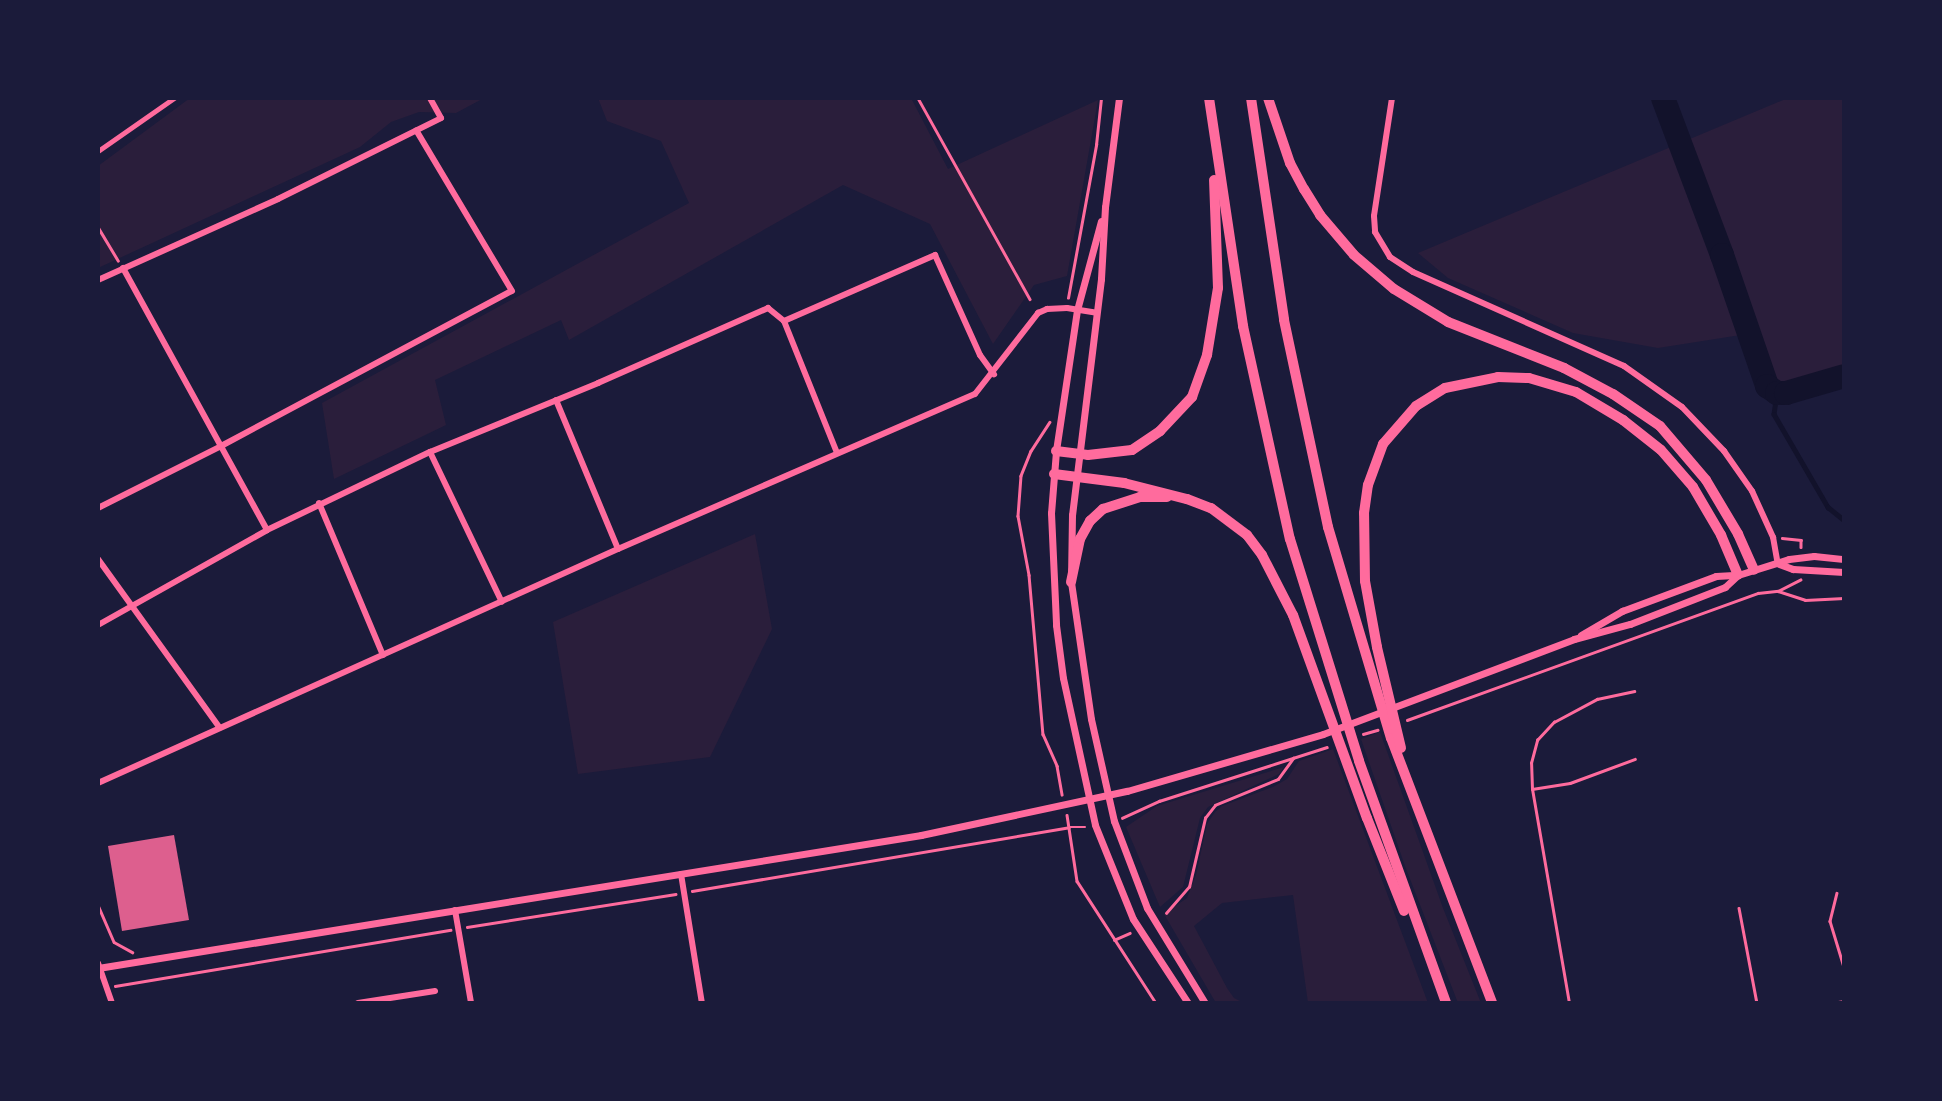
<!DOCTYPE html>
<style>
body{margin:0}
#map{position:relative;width:1942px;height:1101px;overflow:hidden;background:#1b1b3a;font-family:"Work Sans",sans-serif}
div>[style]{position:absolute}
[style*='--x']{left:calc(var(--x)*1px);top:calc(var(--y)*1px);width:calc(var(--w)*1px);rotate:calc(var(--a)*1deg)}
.green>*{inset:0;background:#2a1e3b}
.water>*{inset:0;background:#12122b}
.stream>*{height:4.5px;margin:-2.25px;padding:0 2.25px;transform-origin:2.25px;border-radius:2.25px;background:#12122b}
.river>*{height:24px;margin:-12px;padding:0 12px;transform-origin:12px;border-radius:12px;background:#12122b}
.building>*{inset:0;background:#dd5f8e}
.path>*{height:2.5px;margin:-1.25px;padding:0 1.25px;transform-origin:1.25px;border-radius:1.25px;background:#ff6b9d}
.service>*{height:2.5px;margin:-1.25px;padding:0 1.25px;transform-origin:1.25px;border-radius:1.25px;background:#ff6b9d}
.pedestrian>*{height:4.5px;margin:-2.25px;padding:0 2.25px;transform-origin:2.25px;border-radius:2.25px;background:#ff6b9d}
.minor>*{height:6px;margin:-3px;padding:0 3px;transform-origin:3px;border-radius:3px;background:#ff6b9d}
.tertiary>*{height:7px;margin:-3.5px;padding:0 3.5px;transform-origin:3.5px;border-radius:3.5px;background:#ff6b9d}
.motorway>*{height:10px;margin:-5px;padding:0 5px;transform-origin:5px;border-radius:5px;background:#ff6b9d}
span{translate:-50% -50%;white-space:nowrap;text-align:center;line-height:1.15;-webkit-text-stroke:7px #1b1b3a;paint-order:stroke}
.frame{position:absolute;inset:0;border:100px solid #1b1b3a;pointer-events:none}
</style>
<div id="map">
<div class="green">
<div style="clip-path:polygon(190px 98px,484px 98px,456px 113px,419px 112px,391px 122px,360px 147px,98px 268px,98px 166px)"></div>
<div style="clip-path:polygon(598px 98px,911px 98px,948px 169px,1098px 100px,1067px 276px,1034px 285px,993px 344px,930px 224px,843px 185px,569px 340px,561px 320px,435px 380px,446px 425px,334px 479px,322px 403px,689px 203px,661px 141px,607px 121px)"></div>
<div style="clip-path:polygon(1788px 98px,1844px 98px,1844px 376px,1777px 393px,1767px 386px,1761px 375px,1747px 334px,1658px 348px,1573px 333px,1448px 278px,1418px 253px)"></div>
<div style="clip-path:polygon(755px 534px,772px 629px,710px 757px,578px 774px,553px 622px)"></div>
<div style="clip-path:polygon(1380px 732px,1443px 908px,1481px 1003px,1458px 1003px,1405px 866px,1361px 739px)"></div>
<div style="clip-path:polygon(1333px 749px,1428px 1003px,1308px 1003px,1293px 895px,1222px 903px,1194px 926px,1227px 988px,1234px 998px,1244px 1003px,1216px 1003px,1164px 914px,1187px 898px,1196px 875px,1207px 824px,1215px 812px,1222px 806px,1273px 787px,1287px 779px,1299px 761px)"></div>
<div style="clip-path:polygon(1284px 767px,1279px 774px,1208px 807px,1200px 818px,1183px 887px,1160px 907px,1126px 827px,1157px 806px)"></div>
</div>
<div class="water">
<div style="clip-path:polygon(1685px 148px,1691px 148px,1708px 187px,1728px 239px,1724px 243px)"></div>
</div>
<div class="stream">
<div style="--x:1777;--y:393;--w:21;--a:98"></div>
<div style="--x:1774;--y:414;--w:108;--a:59.9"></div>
<div style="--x:1828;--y:507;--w:21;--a:39"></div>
</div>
<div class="river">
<div style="--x:1663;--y:98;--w:168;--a:69.4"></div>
<div style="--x:1722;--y:255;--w:139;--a:71"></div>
<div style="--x:1767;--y:386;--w:12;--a:35"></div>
<div style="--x:1777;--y:393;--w:9;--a:0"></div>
<div style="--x:1786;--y:393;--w:60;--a:-16.3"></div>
</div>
<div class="building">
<div style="clip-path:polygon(174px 835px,189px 920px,122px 931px,108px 846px)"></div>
</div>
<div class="path">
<div style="--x:918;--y:98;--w:230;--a:60.9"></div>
<div style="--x:98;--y:227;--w:39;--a:59"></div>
<div style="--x:1068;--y:298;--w:156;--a:-79.6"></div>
<div style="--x:1096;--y:145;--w:47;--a:-83.9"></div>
<div style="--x:1050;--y:422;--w:35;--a:123"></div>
<div style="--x:1031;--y:451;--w:27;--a:112"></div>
<div style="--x:1021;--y:476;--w:40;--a:94.3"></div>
<div style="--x:1018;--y:516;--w:60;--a:79.4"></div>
<div style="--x:1029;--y:575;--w:160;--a:85"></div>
<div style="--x:1043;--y:734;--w:35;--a:66"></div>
<div style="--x:1057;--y:766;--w:29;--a:80"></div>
<div style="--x:1782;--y:538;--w:19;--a:6"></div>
<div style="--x:1801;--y:540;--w:7;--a:90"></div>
<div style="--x:1778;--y:591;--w:25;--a:-27"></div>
<div style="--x:1407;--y:720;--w:373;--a:-19.9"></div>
<div style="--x:1758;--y:593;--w:20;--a:-6"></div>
<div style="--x:1778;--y:591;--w:28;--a:18"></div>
<div style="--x:1805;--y:600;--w:39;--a:-3"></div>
<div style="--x:1363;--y:734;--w:15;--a:-16"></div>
<div style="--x:1067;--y:815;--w:67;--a:81.4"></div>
<div style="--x:1077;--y:881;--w:145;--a:57.1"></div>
<div style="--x:1122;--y:818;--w:41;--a:-24.7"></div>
<div style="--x:1159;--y:801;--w:176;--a:-17.8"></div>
<div style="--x:692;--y:891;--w:382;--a:-9.6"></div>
<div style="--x:1069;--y:827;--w:16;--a:0"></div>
<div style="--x:98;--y:905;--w:40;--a:66.6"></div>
<div style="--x:114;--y:942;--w:21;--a:29"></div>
<div style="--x:1166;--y:913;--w:35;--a:-49"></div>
<div style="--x:1189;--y:887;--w:71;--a:-76.9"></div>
<div style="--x:1205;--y:818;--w:16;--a:-52"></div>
<div style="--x:1215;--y:805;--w:68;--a:-22.4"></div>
<div style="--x:1278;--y:779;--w:26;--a:-54"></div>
<div style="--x:467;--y:927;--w:211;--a:-9"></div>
<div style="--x:1114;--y:940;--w:17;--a:-24"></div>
<div style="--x:115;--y:986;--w:340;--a:-9.5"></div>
</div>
<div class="service">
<div style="--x:1532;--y:789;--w:38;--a:-9"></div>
<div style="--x:1570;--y:783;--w:69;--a:-20.3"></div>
<div style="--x:1837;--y:893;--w:29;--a:104"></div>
<div style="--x:1830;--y:921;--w:48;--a:73.1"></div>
<div style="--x:1739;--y:908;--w:97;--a:79.3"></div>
<div style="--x:1569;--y:1003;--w:217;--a:-99.8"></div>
<div style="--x:1532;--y:789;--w:26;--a:-92"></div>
<div style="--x:1531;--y:763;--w:24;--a:-75"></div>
<div style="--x:1537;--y:740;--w:25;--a:-47"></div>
<div style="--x:1554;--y:722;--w:49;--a:-28.1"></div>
<div style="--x:1597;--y:699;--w:38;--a:-12"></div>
<div style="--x:1832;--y:1003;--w:12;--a:-9"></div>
</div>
<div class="pedestrian">
<div style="--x:98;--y:151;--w:93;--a:-34.9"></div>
</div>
<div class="minor">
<div style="--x:1392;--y:98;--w:119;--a:98.7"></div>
<div style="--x:1374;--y:216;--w:16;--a:86"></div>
<div style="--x:1375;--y:232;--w:29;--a:59"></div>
<div style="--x:1390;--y:257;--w:27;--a:33"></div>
<div style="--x:1413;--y:272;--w:231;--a:24"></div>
<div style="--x:1624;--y:366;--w:71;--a:35.3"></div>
<div style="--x:1682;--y:407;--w:61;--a:46.3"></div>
<div style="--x:1724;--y:451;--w:49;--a:55"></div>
<div style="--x:1752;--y:491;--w:51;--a:65.5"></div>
<div style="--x:1773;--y:537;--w:27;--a:80"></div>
<div style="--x:123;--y:268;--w:299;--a:61.2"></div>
<div style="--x:98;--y:280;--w:197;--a:-24.2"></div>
<div style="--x:278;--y:199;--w:182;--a:-26.4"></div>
<div style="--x:441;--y:118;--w:23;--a:-119"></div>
<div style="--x:784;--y:321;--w:142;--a:68.1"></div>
<div style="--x:556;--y:400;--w:161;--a:67.4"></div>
<div style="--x:430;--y:452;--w:166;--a:64.4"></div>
<div style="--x:319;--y:503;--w:165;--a:67.2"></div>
<div style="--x:98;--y:508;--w:140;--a:-26.7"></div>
<div style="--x:223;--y:445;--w:327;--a:-28.1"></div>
<div style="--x:512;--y:291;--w:187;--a:-120.8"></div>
<div style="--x:98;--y:559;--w:208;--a:54.2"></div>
<div style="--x:98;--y:625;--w:194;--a:-29.3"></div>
<div style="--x:267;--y:530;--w:181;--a:-25.6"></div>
<div style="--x:430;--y:452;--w:182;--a:-22.3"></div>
<div style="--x:598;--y:383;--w:186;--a:-23.8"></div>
<div style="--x:768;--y:308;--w:21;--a:39"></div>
<div style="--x:784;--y:321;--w:165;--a:-23.6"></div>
<div style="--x:935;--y:255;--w:110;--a:65.8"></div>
<div style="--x:980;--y:355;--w:24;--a:54"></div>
<div style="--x:98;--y:783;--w:570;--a:-24.23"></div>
<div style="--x:618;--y:549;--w:389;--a:-23.5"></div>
<div style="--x:975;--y:394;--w:103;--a:-52.1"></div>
<div style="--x:1038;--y:313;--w:10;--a:-24"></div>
<div style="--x:1047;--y:309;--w:20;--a:-3"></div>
<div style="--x:1067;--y:308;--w:30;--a:9"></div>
<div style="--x:681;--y:874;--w:131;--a:80.8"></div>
<div style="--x:455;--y:910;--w:94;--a:80.2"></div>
<div style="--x:98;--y:963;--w:42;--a:70.7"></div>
<div style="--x:358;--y:1003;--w:78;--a:-8.9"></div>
</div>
<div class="tertiary">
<div style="--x:1119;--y:98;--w:110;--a:97.3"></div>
<div style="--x:1105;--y:207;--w:72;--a:93.2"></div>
<div style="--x:1101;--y:279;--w:238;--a:97"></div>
<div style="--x:1072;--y:515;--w:67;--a:90.9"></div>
<div style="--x:1071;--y:582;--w:138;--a:81.7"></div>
<div style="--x:1091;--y:719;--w:105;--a:77.3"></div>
<div style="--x:1114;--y:821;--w:93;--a:69.2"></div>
<div style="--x:1147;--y:908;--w:111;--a:58.6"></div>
<div style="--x:1101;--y:221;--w:92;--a:105.1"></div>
<div style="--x:1077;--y:310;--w:143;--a:98.5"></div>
<div style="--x:1056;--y:451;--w:62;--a:94.6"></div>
<div style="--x:1051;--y:513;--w:112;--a:87.4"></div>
<div style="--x:1056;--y:625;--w:53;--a:82.5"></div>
<div style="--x:1063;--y:678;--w:150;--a:77.7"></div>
<div style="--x:1095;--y:825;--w:101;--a:68"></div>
<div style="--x:1133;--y:919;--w:100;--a:56.8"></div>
<div style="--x:1779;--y:564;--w:15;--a:20"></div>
<div style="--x:1793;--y:569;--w:51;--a:3.4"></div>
<div style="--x:1581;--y:635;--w:48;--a:-30.3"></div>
<div style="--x:1622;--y:611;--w:100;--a:-20.4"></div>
<div style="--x:1716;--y:576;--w:22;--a:-3"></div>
<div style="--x:1738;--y:575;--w:53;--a:-17.4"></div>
<div style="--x:1789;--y:559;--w:25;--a:-7"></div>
<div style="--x:1814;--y:556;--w:30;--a:6"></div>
<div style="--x:98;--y:968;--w:834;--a:-9.18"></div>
<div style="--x:921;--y:835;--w:211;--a:-12.1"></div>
<div style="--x:1127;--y:791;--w:204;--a:-16.2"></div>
<div style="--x:1323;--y:734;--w:268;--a:-20.7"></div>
<div style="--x:1574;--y:639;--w:58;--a:-15"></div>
<div style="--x:1630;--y:624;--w:102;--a:-21.3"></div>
<div style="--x:1725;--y:587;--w:18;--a:-43"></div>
</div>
<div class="motorway">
<div style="--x:1209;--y:98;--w:231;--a:81.5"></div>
<div style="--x:1243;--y:326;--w:218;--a:77.6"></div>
<div style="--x:1290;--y:539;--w:232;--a:72.7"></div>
<div style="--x:1359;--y:761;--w:257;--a:70.2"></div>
<div style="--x:1251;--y:98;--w:224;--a:81.5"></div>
<div style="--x:1284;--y:320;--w:212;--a:78"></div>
<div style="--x:1328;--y:527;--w:220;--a:73.4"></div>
<div style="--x:1391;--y:738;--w:284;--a:69.1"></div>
<div style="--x:1268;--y:98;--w:69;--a:71.3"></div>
<div style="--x:1290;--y:163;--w:30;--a:62"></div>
<div style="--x:1304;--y:189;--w:31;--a:58"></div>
<div style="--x:1320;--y:215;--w:52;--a:49.6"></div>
<div style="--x:1354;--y:255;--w:52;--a:40.4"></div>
<div style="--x:1394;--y:289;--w:63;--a:31.4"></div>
<div style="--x:1448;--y:322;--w:125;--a:21.6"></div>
<div style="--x:1564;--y:368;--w:55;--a:28"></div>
<div style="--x:1613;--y:394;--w:57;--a:34.2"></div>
<div style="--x:1660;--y:426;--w:71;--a:49.6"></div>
<div style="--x:1706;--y:480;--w:63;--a:59.3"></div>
<div style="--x:1738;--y:534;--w:39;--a:66"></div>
<div style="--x:1056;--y:451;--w:32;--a:7"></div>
<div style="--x:1088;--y:455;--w:44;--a:-6.5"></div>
<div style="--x:1132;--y:450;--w:34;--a:-34"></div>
<div style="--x:1160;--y:431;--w:47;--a:-46.7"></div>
<div style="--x:1192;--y:397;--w:45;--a:-70.3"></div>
<div style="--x:1207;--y:355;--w:68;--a:-80.7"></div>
<div style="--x:1218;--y:288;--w:108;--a:-92.1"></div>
<div style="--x:1054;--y:474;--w:71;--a:7.3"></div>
<div style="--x:1124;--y:483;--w:65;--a:14.3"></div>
<div style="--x:1187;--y:499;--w:26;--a:21"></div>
<div style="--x:1211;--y:508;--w:45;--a:36.9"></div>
<div style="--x:1247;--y:535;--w:25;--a:53"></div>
<div style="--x:1262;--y:555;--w:68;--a:62.7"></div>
<div style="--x:1293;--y:615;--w:216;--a:70"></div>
<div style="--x:1367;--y:818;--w:100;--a:68.3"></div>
<div style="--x:1071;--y:582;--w:44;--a:-78.2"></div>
<div style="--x:1080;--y:539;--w:21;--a:-61"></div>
<div style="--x:1090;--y:521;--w:18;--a:-43"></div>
<div style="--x:1103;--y:509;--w:39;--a:-18"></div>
<div style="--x:1140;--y:497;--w:27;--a:0"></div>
<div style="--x:1401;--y:748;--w:104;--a:-103.4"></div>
<div style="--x:1377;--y:647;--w:67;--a:-100.3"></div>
<div style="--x:1365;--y:581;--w:68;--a:-90.8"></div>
<div style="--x:1364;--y:513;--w:28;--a:-82"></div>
<div style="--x:1368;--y:485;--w:44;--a:-69.9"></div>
<div style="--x:1383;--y:444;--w:50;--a:-49"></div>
<div style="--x:1416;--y:406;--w:34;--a:-32"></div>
<div style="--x:1445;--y:388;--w:54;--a:-11.7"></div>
<div style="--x:1498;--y:377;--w:31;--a:2"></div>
<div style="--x:1529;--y:378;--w:49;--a:16.6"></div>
<div style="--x:1576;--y:392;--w:55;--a:30.8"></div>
<div style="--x:1623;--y:420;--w:48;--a:38.3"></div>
<div style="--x:1661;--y:450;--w:49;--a:49.1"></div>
<div style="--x:1693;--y:487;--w:56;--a:59.7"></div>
<div style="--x:1721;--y:535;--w:43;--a:67"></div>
</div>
<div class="frame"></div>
</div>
